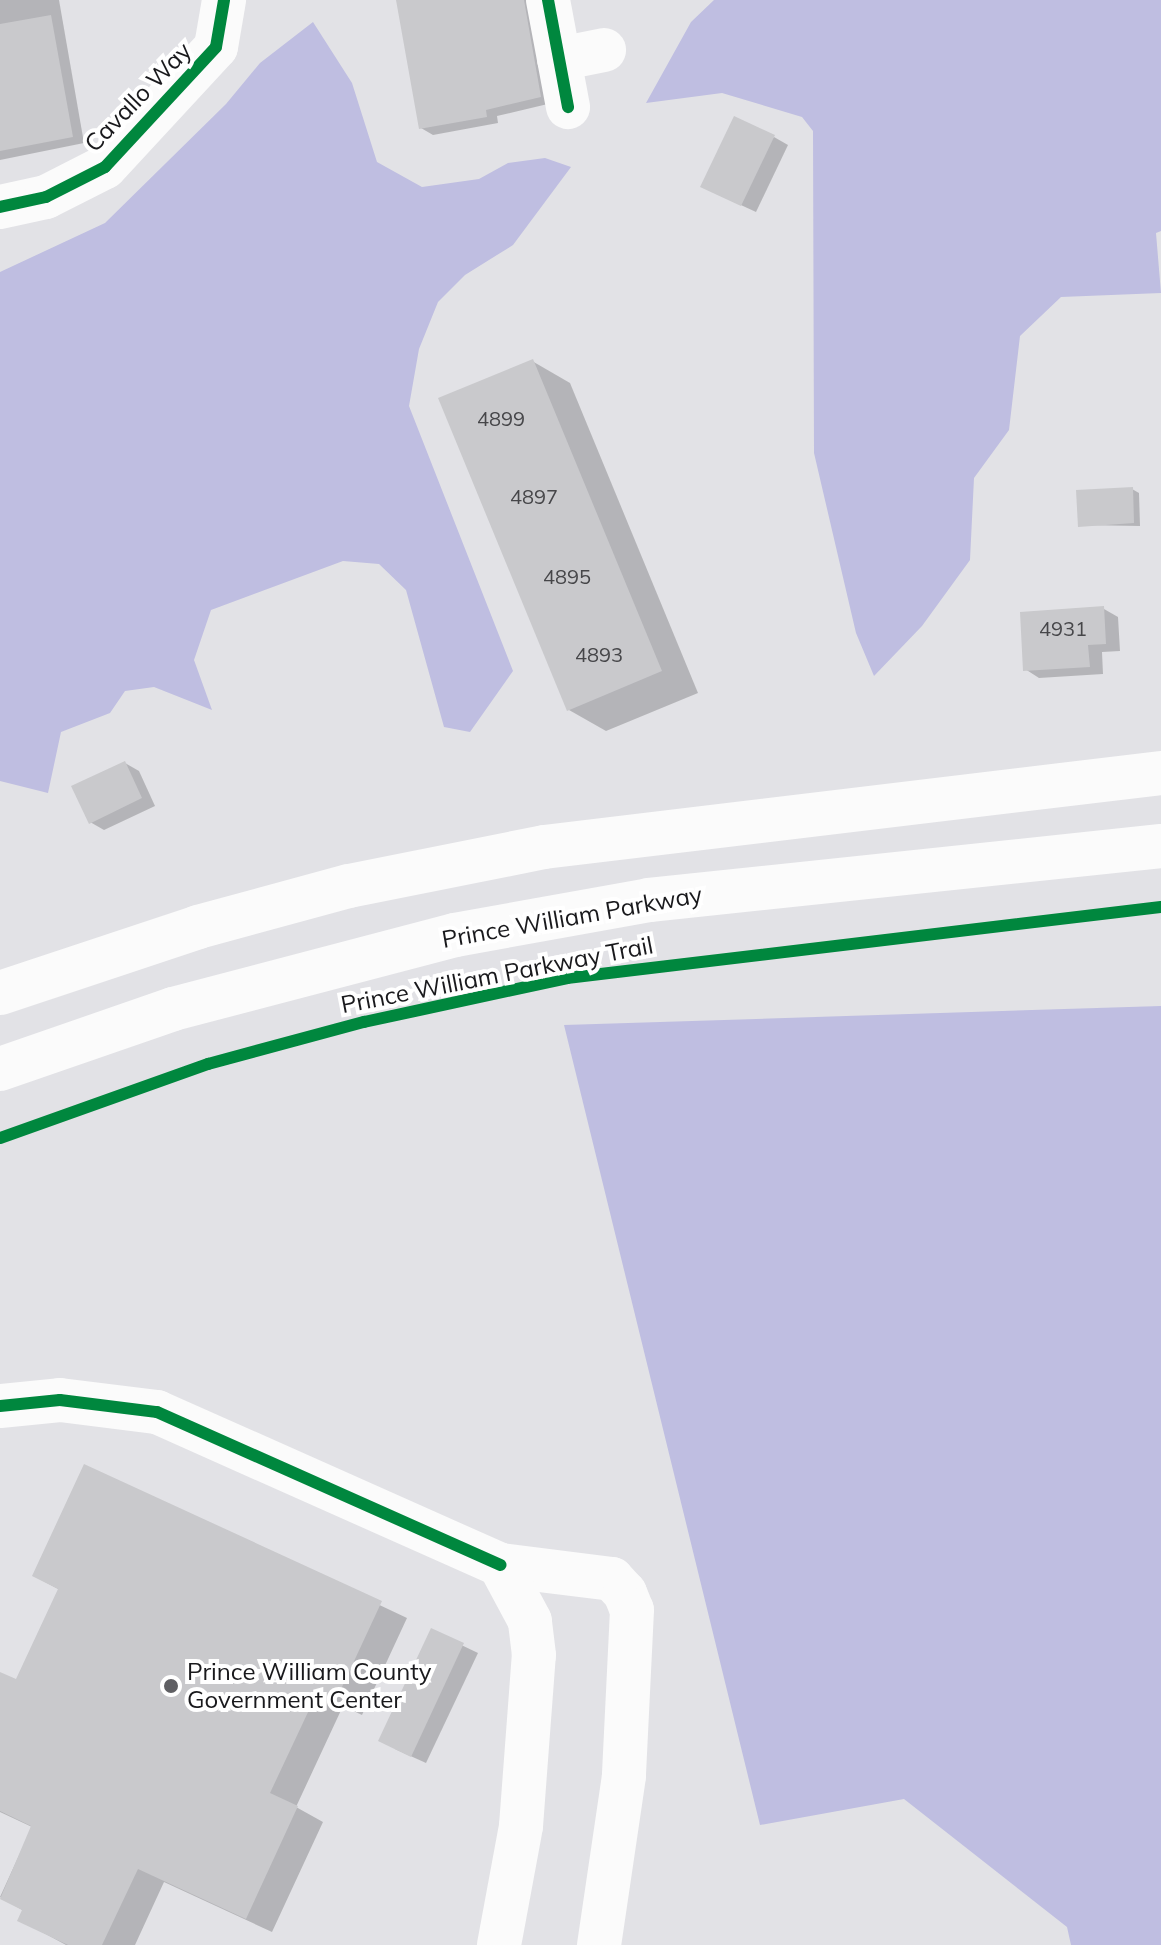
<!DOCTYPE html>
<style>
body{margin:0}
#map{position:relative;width:1161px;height:1945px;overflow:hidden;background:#e2e2e6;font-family:Mulish,sans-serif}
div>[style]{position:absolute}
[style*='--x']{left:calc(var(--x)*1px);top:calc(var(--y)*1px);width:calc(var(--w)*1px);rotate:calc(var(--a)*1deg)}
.forest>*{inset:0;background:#bfbee1}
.shadow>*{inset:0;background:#0003}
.building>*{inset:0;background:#c9c9cc}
.minor>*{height:44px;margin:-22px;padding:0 22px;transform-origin:22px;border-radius:22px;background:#fbfbfb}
.highway>*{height:44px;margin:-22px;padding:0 22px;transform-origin:22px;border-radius:22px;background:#fbfbfb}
.cycleway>*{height:12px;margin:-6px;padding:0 6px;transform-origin:6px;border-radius:6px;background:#00873e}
.dots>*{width:22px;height:22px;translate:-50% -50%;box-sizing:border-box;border:4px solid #fff;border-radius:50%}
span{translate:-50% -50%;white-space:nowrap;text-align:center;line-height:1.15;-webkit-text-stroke:8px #fff;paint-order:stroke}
.number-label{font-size:20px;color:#464649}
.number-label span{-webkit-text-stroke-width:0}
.street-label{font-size:24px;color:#19191c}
.poi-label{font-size:24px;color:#19191c}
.left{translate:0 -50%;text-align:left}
</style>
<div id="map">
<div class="forest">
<div style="clip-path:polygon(714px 0,1161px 0,1161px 231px,1156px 233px,1161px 293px,1061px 297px,1020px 336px,1009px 430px,974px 478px,970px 560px,922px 626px,874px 676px,856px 633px,814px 453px,813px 131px,802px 117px,722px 93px,646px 103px,691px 22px)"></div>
<div style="clip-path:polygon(313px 22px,352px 83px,377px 162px,422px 187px,479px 179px,508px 163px,545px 158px,571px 167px,513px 245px,465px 275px,438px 302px,419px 349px,409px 406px,513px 671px,470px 732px,444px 727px,406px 590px,379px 564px,343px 561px,211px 610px,194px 660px,212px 710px,154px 687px,125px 691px,110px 713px,61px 732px,48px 793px,0 781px,0 272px,105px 223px,226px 104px,260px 63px)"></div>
<div style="clip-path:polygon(1161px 1006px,1161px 1945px,1071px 1945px,1067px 1927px,904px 1799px,760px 1825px,564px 1025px)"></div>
</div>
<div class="shadow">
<div style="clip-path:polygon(0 0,59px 0,84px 143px,0 160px)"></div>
<div style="clip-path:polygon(398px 0,535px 0,552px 103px,497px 116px,498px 123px,433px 135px,421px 128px)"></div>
<div style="clip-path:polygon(774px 137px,788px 145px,756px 212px,717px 194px)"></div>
<div style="clip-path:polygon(532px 361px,570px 383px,698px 693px,606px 731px,569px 710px)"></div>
<div style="clip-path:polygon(1132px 489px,1139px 493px,1140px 526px,1080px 525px)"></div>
<div style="clip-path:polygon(1104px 609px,1118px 617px,1120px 651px,1102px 652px,1103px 674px,1039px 678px,1025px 669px)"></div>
<div style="clip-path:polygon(125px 763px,139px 771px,155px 806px,104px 830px,90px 822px)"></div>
<div style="clip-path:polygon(85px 1466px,407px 1618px,362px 1715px,343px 1706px,296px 1807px,323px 1822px,272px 1932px,164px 1882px,135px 1945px,66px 1945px,20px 1920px,24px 1911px,0 1897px,32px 1827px,0 1812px,0 1674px,17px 1682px,60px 1590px,34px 1576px)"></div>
<div style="clip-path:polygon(432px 1631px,478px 1653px,426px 1763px,395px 1749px)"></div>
</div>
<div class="building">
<div style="clip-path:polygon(396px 0,524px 0,541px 97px,486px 110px,487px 117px,419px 129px)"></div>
<div style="clip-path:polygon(51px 15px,73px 137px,0 151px,0 24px)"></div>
<div style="clip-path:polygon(734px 116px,775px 135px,741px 206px,700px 187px)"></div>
<div style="clip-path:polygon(533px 359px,662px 671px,567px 711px,438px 398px)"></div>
<div style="clip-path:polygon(1133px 487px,1134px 523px,1078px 527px,1076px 490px)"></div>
<div style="clip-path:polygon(1104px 606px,1106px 644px,1088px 645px,1090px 667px,1023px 671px,1020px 612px)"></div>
<div style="clip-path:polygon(125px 761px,142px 798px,89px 824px,71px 786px)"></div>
<div style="clip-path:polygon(84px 1464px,382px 1601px,335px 1702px,317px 1693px,270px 1793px,298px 1806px,246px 1919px,138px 1869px,102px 1945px,68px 1945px,17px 1921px,22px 1910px,0 1899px,31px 1826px,0 1811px,0 1672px,16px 1679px,58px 1589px,32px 1576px)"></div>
<div style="clip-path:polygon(431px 1628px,464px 1643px,411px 1757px,378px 1741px)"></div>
</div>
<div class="minor">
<div style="--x:548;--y:0;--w:109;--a:79.4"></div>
<div style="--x:559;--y:59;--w:46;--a:-11.3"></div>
<div style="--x:0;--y:207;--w:47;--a:-12.3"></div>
<div style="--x:46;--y:197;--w:66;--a:-27"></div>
<div style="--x:105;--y:167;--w:163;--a:-47.2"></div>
<div style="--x:216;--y:47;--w:48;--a:-80.3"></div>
<div style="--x:0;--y:1406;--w:60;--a:-5.7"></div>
<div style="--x:60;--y:1400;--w:98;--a:7.1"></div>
<div style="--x:157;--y:1412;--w:376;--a:24"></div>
<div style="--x:500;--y:1565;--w:113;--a:7.1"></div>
<div style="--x:612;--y:1579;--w:19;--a:47"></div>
<div style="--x:625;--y:1593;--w:18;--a:68"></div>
<div style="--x:632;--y:1610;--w:166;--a:92.8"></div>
<div style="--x:624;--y:1776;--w:171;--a:98.4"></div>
<div style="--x:499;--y:1945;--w:121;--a:-79.5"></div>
<div style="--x:521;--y:1826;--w:171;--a:-85.7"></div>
<div style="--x:534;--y:1655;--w:34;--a:-97"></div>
<div style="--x:530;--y:1621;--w:64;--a:-118.2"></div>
</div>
<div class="highway">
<div style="--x:0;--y:993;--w:209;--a:-18.4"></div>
<div style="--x:198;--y:927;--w:156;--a:-15.2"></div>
<div style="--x:349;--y:886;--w:199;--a:-11.3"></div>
<div style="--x:544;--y:847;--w:621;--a:-6.84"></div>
<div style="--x:0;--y:1069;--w:183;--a:-19.1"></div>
<div style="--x:173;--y:1009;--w:292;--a:-14.7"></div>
<div style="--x:455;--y:935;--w:197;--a:-10.2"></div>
<div style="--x:649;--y:900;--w:515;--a:-6.02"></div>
</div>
<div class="cycleway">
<div style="--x:548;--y:0;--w:109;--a:79.4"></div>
<div style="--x:0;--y:207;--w:47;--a:-12.3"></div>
<div style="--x:46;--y:197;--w:66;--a:-27"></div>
<div style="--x:105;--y:167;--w:163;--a:-47.2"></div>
<div style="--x:216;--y:47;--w:48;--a:-80.3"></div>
<div style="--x:0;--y:1138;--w:221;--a:-19.6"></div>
<div style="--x:208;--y:1064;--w:162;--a:-15.1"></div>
<div style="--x:364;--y:1022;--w:208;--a:-12.2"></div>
<div style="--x:567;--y:978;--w:598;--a:-6.82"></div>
<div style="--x:0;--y:1406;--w:60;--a:-5.7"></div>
<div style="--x:60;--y:1400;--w:98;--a:7.1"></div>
<div style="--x:157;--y:1412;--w:376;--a:24"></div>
</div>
<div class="dots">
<div style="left:171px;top:1686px;background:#5f5f63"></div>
</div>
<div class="number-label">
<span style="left:501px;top:418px">4899</span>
<span style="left:534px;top:496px">4897</span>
<span style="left:567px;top:576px">4895</span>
<span style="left:1063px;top:628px">4931</span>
<span style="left:599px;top:654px">4893</span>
</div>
<div class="street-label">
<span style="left:138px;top:97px;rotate:-46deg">Cavallo Way</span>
<span style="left:572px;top:917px;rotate:-10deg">Prince William Parkway</span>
<span style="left:497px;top:975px;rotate:-11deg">Prince William Parkway Trail</span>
</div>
<div class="poi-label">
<span class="left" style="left:187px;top:1686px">Prince William County<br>Government Center</span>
</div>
</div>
